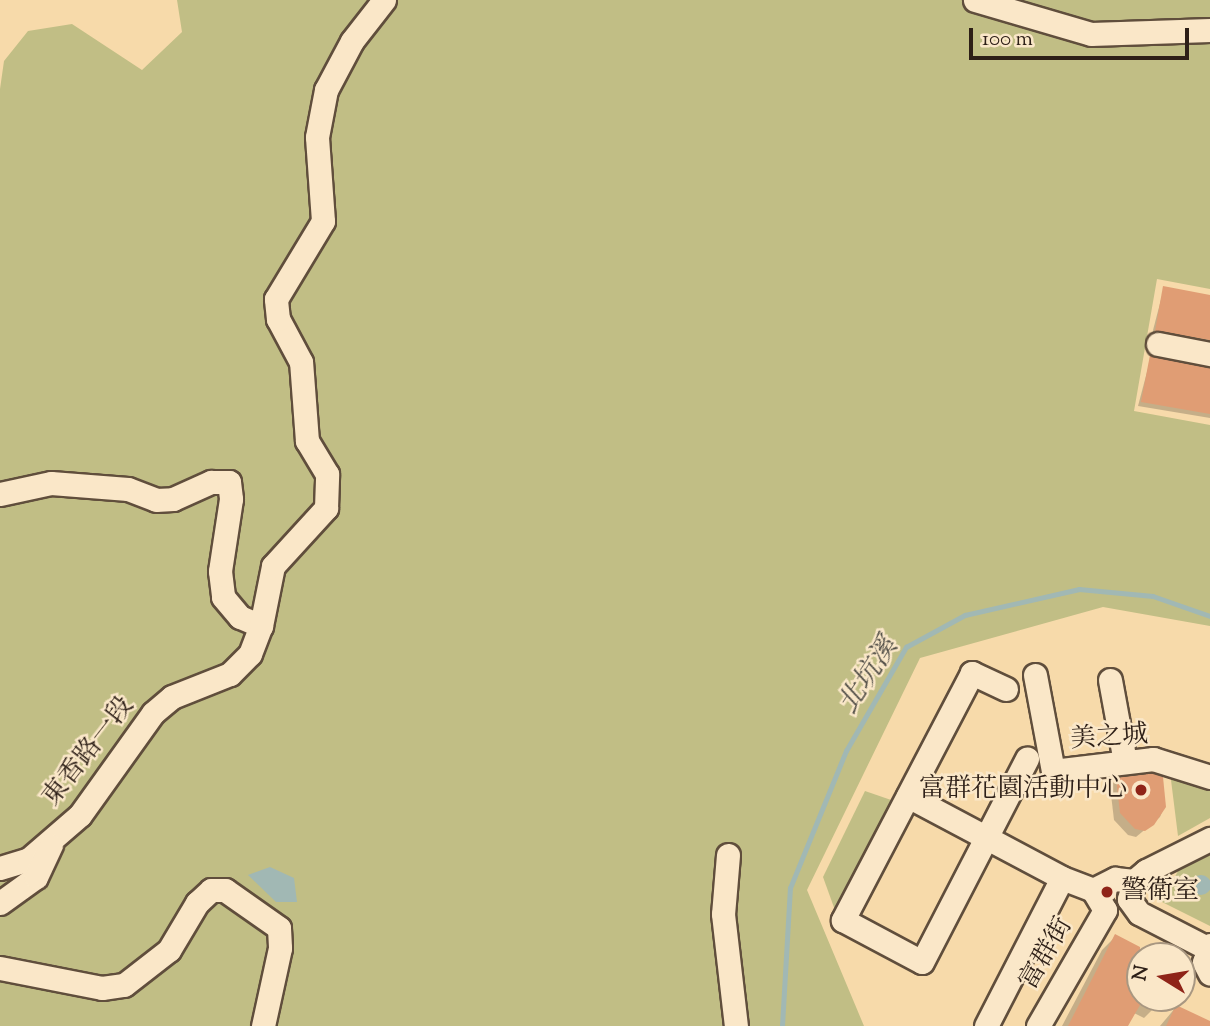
<!DOCTYPE html>
<meta charset="utf-8">
<style>
body{margin:0}
#map{position:relative;width:1210px;height:1026px;overflow:hidden;background:#f7daaa;font-family:"Sorts Mill Goudy","Noto Serif TC",serif}
div>[style]{position:absolute}
[style*='--x']{left:calc(var(--x)*1px);top:calc(var(--y)*1px);width:calc(var(--w)*1px);rotate:calc(var(--a)*1deg)}
.green>*{inset:0;background:#c1be85}
.water>*{inset:0;background:#a1b8b4}
.round{border-radius:50%}
.shadow>*{inset:0;background:#0003}
.stream>*{height:4.5px;margin:-2.25px;padding:0 2.25px;transform-origin:2.25px;border-radius:2.25px;background:#a1b8b4}
.building>*{inset:0;background:#e09d74}
.roads{filter:drop-shadow(2px 0 #604e3c) drop-shadow(-2px 0 #604e3c) drop-shadow(0 2px #604e3c) drop-shadow(0 -2px #604e3c)}
.minor>*{height:23px;margin:-11.5px;padding:0 11.5px;transform-origin:11.5px;border-radius:11.5px;background:#fae7c8}
.dots>*{width:19px;height:19px;translate:-50% -50%;box-sizing:border-box;border:4px solid #fae7c8;border-radius:50%}
span{translate:-50% -50%;white-space:nowrap;text-align:center;line-height:1.15;-webkit-text-stroke:5px #fae7c8;paint-order:stroke}
.street-label{font-size:26px;color:#2d1f17}
.poi-label{font-size:26px;color:#2d1f17}
.right{translate:-100% -50%;text-align:right}
.left{translate:0 -50%;text-align:left}
.water-label{font-size:28px;color:#504d46;font-style:italic}
.north{position:absolute;left:1126px;top:942px;width:70px;height:70px;box-sizing:border-box;background:#fae7c8;border:2px solid #a89781;border-radius:50%;rotate:281deg;font-size:19px;font-weight:700;line-height:28px;text-align:center;color:#2d1f17}
.north::after{content:'';display:block;margin:auto;width:24px;height:32px;background:#8f2418;clip-path:polygon(50% 0,100% 100%,50% 72%,0 100%)}
.scale{position:absolute;left:969px;top:28px;width:220px;height:32px;box-sizing:border-box;border:4px solid #2d1f17;border-top:0;padding-left:9px;font-size:21px;line-height:24px;white-space:nowrap;color:#2d1f17;-webkit-text-stroke:5px #fae7c8;paint-order:stroke}
</style>
<div id="map">
<div class="green">
<div style="clip-path:polygon(177px 0,1210px 0,1210px 289px,1157px 279px,1134px 411px,1210px 425px,1210px 626px,1103px 607px,920px 658px,807px 890px,864px 1026px,0 1026px,0 89px,4px 61px,28px 31px,72px 24px,142px 70px,182px 32px)"></div>
<div style="clip-path:polygon(1170px 772px,1210px 782px,1210px 818px,1178px 836px)"></div>
<div style="clip-path:polygon(865px 791px,894px 801px,836px 913px,823px 877px)"></div>
<div style="clip-path:polygon(1210px 855px,1210px 926px,1162px 902px,1179px 869px)"></div>
</div>
<div class="water">
<div style="clip-path:polygon(270px 867px,294px 878px,297px 902px,276px 902px,248px 875px)"></div>
<div class="round" style="left:1191px;top:875px;width:20px;height:20px"></div>
</div>
<div class="shadow">
<div style="clip-path:polygon(1164px 288px,1210px 297px,1210px 345px,1152px 334px)"></div>
<div style="clip-path:polygon(1151px 357px,1210px 369px,1210px 418px,1138px 406px)"></div>
<div style="clip-path:polygon(1117px 779px,1164px 807px,1160px 817px,1136px 837px,1128px 835px,1114px 820px,1110px 786px)"></div>
<div style="clip-path:polygon(1116px 936px,1152px 956px,1140px 956px,1140px 998px,1162px 998px,1158px 1004px,1144px 1018px,1134px 1013px,1126px 1026px,1062px 1026px,1102px 950px)"></div>
<div style="clip-path:polygon(1176px 1007px,1210px 1023px,1210px 1026px,1160px 1026px)"></div>
</div>
<div class="stream">
<div style="--x:782;--y:1026;--w:138;--a:-86.7"></div>
<div style="--x:790;--y:888;--w:148;--a:-67.8"></div>
<div style="--x:846;--y:751;--w:120;--a:-60"></div>
<div style="--x:906;--y:647;--w:67;--a:-28.5"></div>
<div style="--x:965;--y:615;--w:117;--a:-12.8"></div>
<div style="--x:1079;--y:589;--w:74;--a:5.4"></div>
<div style="--x:1153;--y:596;--w:60;--a:19.3"></div>
</div>
<div class="building">
<div style="clip-path:polygon(1163px 286px,1210px 295px,1210px 340px,1155px 331px)"></div>
<div style="clip-path:polygon(1150px 355px,1210px 368px,1210px 414px,1141px 402px)"></div>
<div style="clip-path:polygon(1152px 773px,1163px 777px,1166px 807px,1154px 825px,1145px 831px,1135px 829px,1120px 813px,1116px 778px)"></div>
<div style="clip-path:polygon(1115px 934px,1140px 947px,1140px 998px,1144px 998px,1128px 1026px,1068px 1026px)"></div>
<div style="clip-path:polygon(1176px 1005px,1210px 1021px,1210px 1026px,1166px 1026px)"></div>
</div>
<div class="roads">
<div class="minor">
<div style="--x:975;--y:0;--w:121;--a:16.3"></div>
<div style="--x:1091;--y:34;--w:119;--a:-1.9"></div>
<div style="--x:1158;--y:344;--w:53;--a:10.9"></div>
<div style="--x:0;--y:494;--w:52;--a:-12.2"></div>
<div style="--x:51;--y:483;--w:77;--a:4.5"></div>
<div style="--x:128;--y:489;--w:30;--a:21"></div>
<div style="--x:156;--y:500;--w:17;--a:-3"></div>
<div style="--x:173;--y:499;--w:42;--a:-24.1"></div>
<div style="--x:211;--y:482;--w:18;--a:0"></div>
<div style="--x:229;--y:482;--w:17;--a:83"></div>
<div style="--x:231;--y:499;--w:73;--a:98.7"></div>
<div style="--x:220;--y:571;--w:26;--a:83"></div>
<div style="--x:223;--y:597;--w:26;--a:50"></div>
<div style="--x:240;--y:617;--w:23;--a:23"></div>
<div style="--x:1035;--y:675;--w:98;--a:79.4"></div>
<div style="--x:1053;--y:771;--w:101;--a:-6.8"></div>
<div style="--x:1153;--y:759;--w:60;--a:17.5"></div>
<div style="--x:1110;--y:680;--w:83;--a:79.6"></div>
<div style="--x:1006;--y:689;--w:38;--a:-155"></div>
<div style="--x:972;--y:673;--w:279;--a:117.6"></div>
<div style="--x:843;--y:920;--w:89;--a:28"></div>
<div style="--x:922;--y:962;--w:229;--a:-62.7"></div>
<div style="--x:908;--y:796;--w:174;--a:28"></div>
<div style="--x:1062;--y:878;--w:33;--a:21"></div>
<div style="--x:728;--y:855;--w:59;--a:94.8"></div>
<div style="--x:723;--y:914;--w:113;--a:83.4"></div>
<div style="--x:0;--y:868;--w:30;--a:-17"></div>
<div style="--x:29;--y:859;--w:67;--a:-40.8"></div>
<div style="--x:80;--y:815;--w:125;--a:-54.4"></div>
<div style="--x:153;--y:713;--w:25;--a:-40"></div>
<div style="--x:172;--y:697;--w:62;--a:-21.6"></div>
<div style="--x:230;--y:674;--w:28;--a:-45"></div>
<div style="--x:250;--y:654;--w:30;--a:-69"></div>
<div style="--x:261;--y:626;--w:61;--a:-78.7"></div>
<div style="--x:273;--y:566;--w:79;--a:-47.6"></div>
<div style="--x:326;--y:508;--w:34;--a:-88"></div>
<div style="--x:327;--y:474;--w:39;--a:-121"></div>
<div style="--x:307;--y:441;--w:79;--a:-94.3"></div>
<div style="--x:301;--y:362;--w:49;--a:-118.1"></div>
<div style="--x:278;--y:319;--w:20;--a:-96"></div>
<div style="--x:276;--y:299;--w:91;--a:-58.9"></div>
<div style="--x:323;--y:221;--w:84;--a:-94.1"></div>
<div style="--x:317;--y:137;--w:48;--a:-79.2"></div>
<div style="--x:326;--y:90;--w:55;--a:-62"></div>
<div style="--x:352;--y:41;--w:52;--a:-52"></div>
<div style="--x:1093;--y:890;--w:25;--a:-27"></div>
<div style="--x:1115;--y:879;--w:19;--a:6"></div>
<div style="--x:0;--y:903;--w:44;--a:-35.8"></div>
<div style="--x:36;--y:877;--w:35;--a:-65"></div>
<div style="--x:1210;--y:945;--w:18;--a:109"></div>
<div style="--x:1204;--y:962;--w:13;--a:63"></div>
<div style="--x:1207;--y:948;--w:76;--a:-152.8"></div>
<div style="--x:1139;--y:913;--w:17;--a:-126"></div>
<div style="--x:1129;--y:899;--w:19;--a:-74"></div>
<div style="--x:1134;--y:881;--w:16;--a:-40"></div>
<div style="--x:1146;--y:871;--w:72;--a:-26.6"></div>
<div style="--x:0;--y:968;--w:104;--a:11.1"></div>
<div style="--x:102;--y:988;--w:22;--a:-8"></div>
<div style="--x:124;--y:985;--w:57;--a:-37.9"></div>
<div style="--x:169;--y:950;--w:55;--a:-59.2"></div>
<div style="--x:197;--y:903;--w:19;--a:-43"></div>
<div style="--x:211;--y:890;--w:14;--a:0"></div>
<div style="--x:225;--y:890;--w:66;--a:35.1"></div>
<div style="--x:279;--y:928;--w:20;--a:87"></div>
<div style="--x:280;--y:948;--w:80;--a:102.3"></div>
<div style="--x:986;--y:1026;--w:166;--a:-62.8"></div>
<div style="--x:1038;--y:1026;--w:134;--a:-60"></div>
<div style="--x:1105;--y:910;--w:23;--a:-121"></div>
</div>
</div>
<div class="dots">
<div style="left:1141px;top:790px;background:#8f2418"></div>
<div style="left:1107px;top:892px;background:#8f2418"></div>
</div>
<div class="street-label">
<span style="left:1109px;top:738px;rotate:-4deg">美之城</span>
<span style="left:89px;top:752px;rotate:-52deg">東香路一段</span>
<span style="left:1047px;top:954px;rotate:-60deg">富群街</span>
</div>
<div class="poi-label">
<span class="right" style="left:1127px;top:790px">富群花園活動中心</span>
<span class="left" style="left:1121px;top:892px">警衛室</span>
</div>
<div class="water-label">
<span style="left:869px;top:676px;rotate:-57deg">北坑溪</span>
</div>
<div class="north">N</div>
<div class="scale">100 m</div>
</div>
